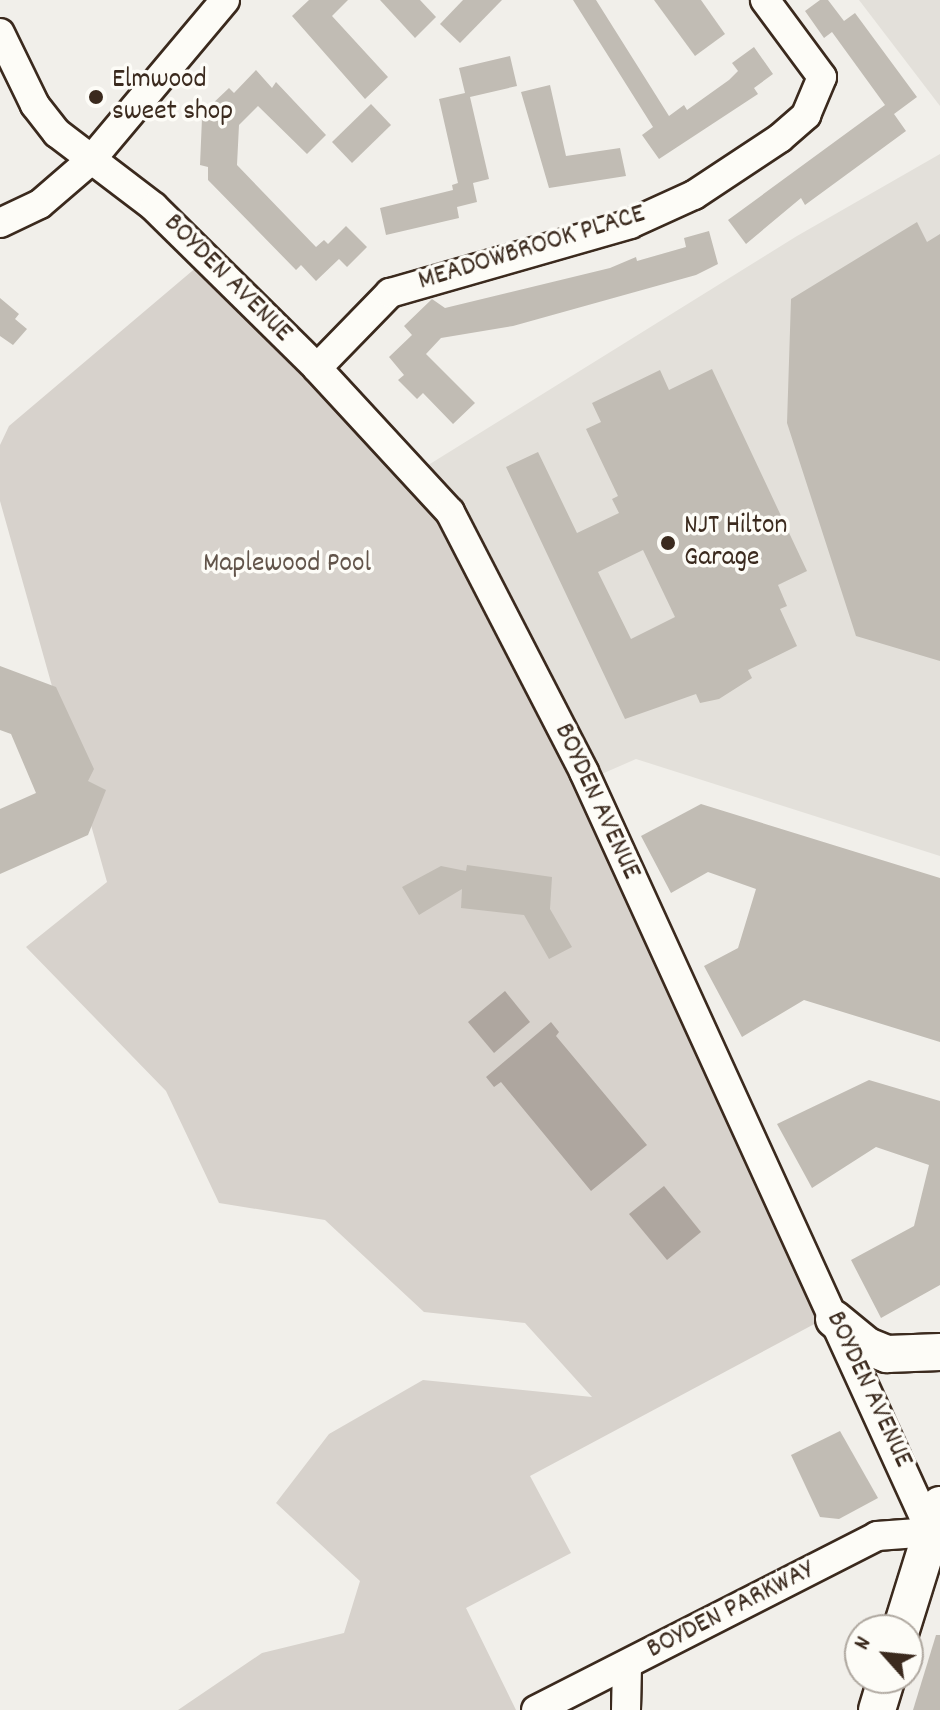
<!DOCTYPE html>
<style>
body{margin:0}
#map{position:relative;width:940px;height:1710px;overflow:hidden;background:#f1efea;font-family:Dekko,sans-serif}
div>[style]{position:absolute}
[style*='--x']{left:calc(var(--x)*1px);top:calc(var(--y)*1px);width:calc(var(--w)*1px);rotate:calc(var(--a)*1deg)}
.built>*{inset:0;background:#e3e0da}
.green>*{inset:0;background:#d7d2cc}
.water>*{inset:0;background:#aea69f}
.building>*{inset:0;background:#c1bcb4}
.roads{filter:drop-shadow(2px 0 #3b2a1e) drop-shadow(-2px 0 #3b2a1e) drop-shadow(0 2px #3b2a1e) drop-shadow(0 -2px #3b2a1e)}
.minor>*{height:28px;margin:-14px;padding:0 14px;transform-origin:14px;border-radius:14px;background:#fdfcf7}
.major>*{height:36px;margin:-18px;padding:0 18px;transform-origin:18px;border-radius:18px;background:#fdfcf7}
.dots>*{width:22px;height:22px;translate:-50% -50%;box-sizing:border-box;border:4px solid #fdfcf7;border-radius:50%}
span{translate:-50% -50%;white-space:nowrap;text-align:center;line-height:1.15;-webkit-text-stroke:7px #fdfcf7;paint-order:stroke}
.poi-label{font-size:28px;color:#3b2a1e}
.left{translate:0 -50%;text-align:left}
.street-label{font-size:28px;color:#3b2a1e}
.park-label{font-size:28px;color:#62544a}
.north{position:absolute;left:844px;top:1614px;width:80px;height:80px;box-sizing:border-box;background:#fdfcf7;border:2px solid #afa8a0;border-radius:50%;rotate:297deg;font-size:22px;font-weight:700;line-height:32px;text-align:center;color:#3b2a1e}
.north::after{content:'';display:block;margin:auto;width:28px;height:36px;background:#3b2a1e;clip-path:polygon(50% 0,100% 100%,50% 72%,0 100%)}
</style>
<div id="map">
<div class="built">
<div style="clip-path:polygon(859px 0,940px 0,940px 106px)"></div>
<div style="clip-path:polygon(940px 154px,940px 856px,636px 759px,581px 783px,417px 472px,797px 236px)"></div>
</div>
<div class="green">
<div style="clip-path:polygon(211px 255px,417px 472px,581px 783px,833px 1314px,530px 1476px,571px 1553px,466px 1608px,516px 1710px,178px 1710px,262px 1653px,344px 1633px,360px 1581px,276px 1503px,329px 1434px,423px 1380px,592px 1397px,525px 1323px,424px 1312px,325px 1220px,219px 1203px,166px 1091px,26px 947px,107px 882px,0 501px,0 445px,9px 426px)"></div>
</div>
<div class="water">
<div style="clip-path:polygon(505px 991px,530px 1022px,494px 1053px,468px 1022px)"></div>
<div style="clip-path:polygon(551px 1022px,559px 1032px,556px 1036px,647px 1145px,591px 1191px,501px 1082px,494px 1087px,486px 1077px)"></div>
<div style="clip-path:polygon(664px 1186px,701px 1232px,667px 1260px,629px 1214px)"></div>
</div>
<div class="building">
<div style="clip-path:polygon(309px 0,348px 0,332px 16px,388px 77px,365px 99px,292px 16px)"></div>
<div style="clip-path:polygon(380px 0,420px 0,436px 17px,415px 38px)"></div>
<div style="clip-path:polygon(463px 0,502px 0,460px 43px,440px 24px)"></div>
<div style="clip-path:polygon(573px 0,596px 0,669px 116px,684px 105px,687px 110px,729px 80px,738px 71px,732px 63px,754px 47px,773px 74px,754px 88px,758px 94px,659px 159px,642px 135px,653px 127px)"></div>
<div style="clip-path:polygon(654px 0,701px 0,725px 34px,695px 56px)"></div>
<div style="clip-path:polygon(820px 0,828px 0,844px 21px,855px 13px,917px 97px,894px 114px,906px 131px,805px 205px,801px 198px,746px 244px,728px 220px,885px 105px,832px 32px,824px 38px,805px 11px)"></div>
<div style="clip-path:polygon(510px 56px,517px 86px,470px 97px,489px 179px,473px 183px,477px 202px,457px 207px,459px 218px,386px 235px,380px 208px,453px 190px,452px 185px,458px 183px,439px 99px,465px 93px,459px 68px)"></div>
<div style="clip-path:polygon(256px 70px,272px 88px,276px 82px,326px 135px,307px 154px,258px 106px,239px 125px,237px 165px,316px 247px,324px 240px,328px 244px,346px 226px,367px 247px,347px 267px,339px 259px,316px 281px,301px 265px,296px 270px,208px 180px,208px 167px,200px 165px,202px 118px,208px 118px,209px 107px,229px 88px,234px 93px)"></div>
<div style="clip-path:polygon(550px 85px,566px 156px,620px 148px,626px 176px,549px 188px,521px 92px)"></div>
<div style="clip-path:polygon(371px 104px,391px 125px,352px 163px,332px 142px)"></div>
<div style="clip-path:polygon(917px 222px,927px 242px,940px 234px,940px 661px,856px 636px,787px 423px,791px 299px)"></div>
<div style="clip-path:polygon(709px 231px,718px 264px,696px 275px,513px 326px,441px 338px,426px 354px,475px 403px,453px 424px,423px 393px,417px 399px,398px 380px,404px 375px,389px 357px,412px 335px,404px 326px,432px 299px,445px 308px,610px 268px,636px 257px,637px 261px,686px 247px,684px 238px)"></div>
<div style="clip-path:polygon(0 298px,19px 314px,15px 319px,27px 329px,13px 345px,0 336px)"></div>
<div style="clip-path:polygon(evenodd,712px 369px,807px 571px,778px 585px,787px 606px,780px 609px,797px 646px,748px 670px,752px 678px,719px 699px,700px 703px,696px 694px,625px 719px,506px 467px,538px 452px,577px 533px,619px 513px,612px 499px,618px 496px,586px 429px,601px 422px,592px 403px,660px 370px,669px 390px,712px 369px,643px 550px,675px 617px,631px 639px,598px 572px,643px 550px)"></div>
<div style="clip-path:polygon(0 666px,56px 687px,94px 769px,88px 781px,106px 790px,88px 835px,0 874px,0 809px,36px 793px,11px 734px,0 730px)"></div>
<div style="clip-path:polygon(701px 804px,940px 878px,940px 1042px,804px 1000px,742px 1037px,704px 966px,738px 948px,756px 889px,708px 872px,671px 893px,641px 836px)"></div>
<div style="clip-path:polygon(467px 865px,552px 877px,550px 909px,572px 947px,549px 959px,524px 915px,461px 908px,462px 889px,419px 915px,402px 887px,441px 866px,466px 871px)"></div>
<div style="clip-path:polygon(869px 1080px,940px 1101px,940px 1285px,881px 1318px,851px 1260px,914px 1226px,929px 1165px,876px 1147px,812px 1188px,777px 1124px)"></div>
<div style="clip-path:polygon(840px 1431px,878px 1498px,839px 1519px,820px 1517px,791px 1455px)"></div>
<div style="clip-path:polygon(936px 1635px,940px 1635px,940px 1710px,913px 1710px)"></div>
</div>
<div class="roads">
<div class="minor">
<div style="--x:0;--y:33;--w:80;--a:64.1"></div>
<div style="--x:35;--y:105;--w:36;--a:52"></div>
<div style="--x:57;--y:133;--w:122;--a:37.3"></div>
<div style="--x:154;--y:207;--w:229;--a:44.6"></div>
<div style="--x:317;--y:368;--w:196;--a:47.3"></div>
<div style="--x:450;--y:512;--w:292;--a:62.7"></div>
<div style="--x:584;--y:772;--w:843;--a:65.47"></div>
<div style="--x:0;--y:223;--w:44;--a:-25.4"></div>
<div style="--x:40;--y:204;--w:66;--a:-40.7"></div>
<div style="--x:90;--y:161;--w:210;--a:-50"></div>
<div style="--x:317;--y:368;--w:105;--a:-45.8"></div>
<div style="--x:390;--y:293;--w:250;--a:-16"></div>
<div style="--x:630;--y:224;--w:70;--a:-24.4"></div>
<div style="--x:694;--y:195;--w:103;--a:-33.5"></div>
<div style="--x:780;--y:138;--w:35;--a:-41"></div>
<div style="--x:806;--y:115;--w:41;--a:-67.2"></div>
<div style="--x:822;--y:77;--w:96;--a:-126.5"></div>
<div style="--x:536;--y:1710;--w:383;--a:-27"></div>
<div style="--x:877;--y:1536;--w:54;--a:-4.2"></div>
<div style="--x:626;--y:1710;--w:45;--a:-88.7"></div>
</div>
<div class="major">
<div style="--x:834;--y:1319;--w:43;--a:39.3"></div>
<div style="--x:867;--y:1346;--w:22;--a:22"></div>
<div style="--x:887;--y:1354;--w:53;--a:-2.2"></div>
<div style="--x:901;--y:1630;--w:131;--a:-72.7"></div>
<div style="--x:877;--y:1710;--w:34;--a:-73"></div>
</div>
</div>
<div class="dots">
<div style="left:96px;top:97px;background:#3b2a1e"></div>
<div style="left:668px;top:543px;background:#3b2a1e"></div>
</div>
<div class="poi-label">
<span class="left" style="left:112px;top:97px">Elmwood<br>sweet shop</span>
<span class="left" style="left:684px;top:543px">NJT Hilton<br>Garage</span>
</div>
<div class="street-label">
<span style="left:532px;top:249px;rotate:-17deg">MEADOWBROOK PLACE</span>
<span style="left:227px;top:279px;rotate:45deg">BOYDEN AVENUE</span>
<span style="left:596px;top:802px;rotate:65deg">BOYDEN AVENUE</span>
<span style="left:868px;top:1390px;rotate:65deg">BOYDEN AVENUE</span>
<span style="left:731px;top:1611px;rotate:-27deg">BOYDEN PARKWAY</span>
</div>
<div class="park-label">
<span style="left:287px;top:565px">Maplewood Pool</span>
</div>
<div class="north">N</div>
</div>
